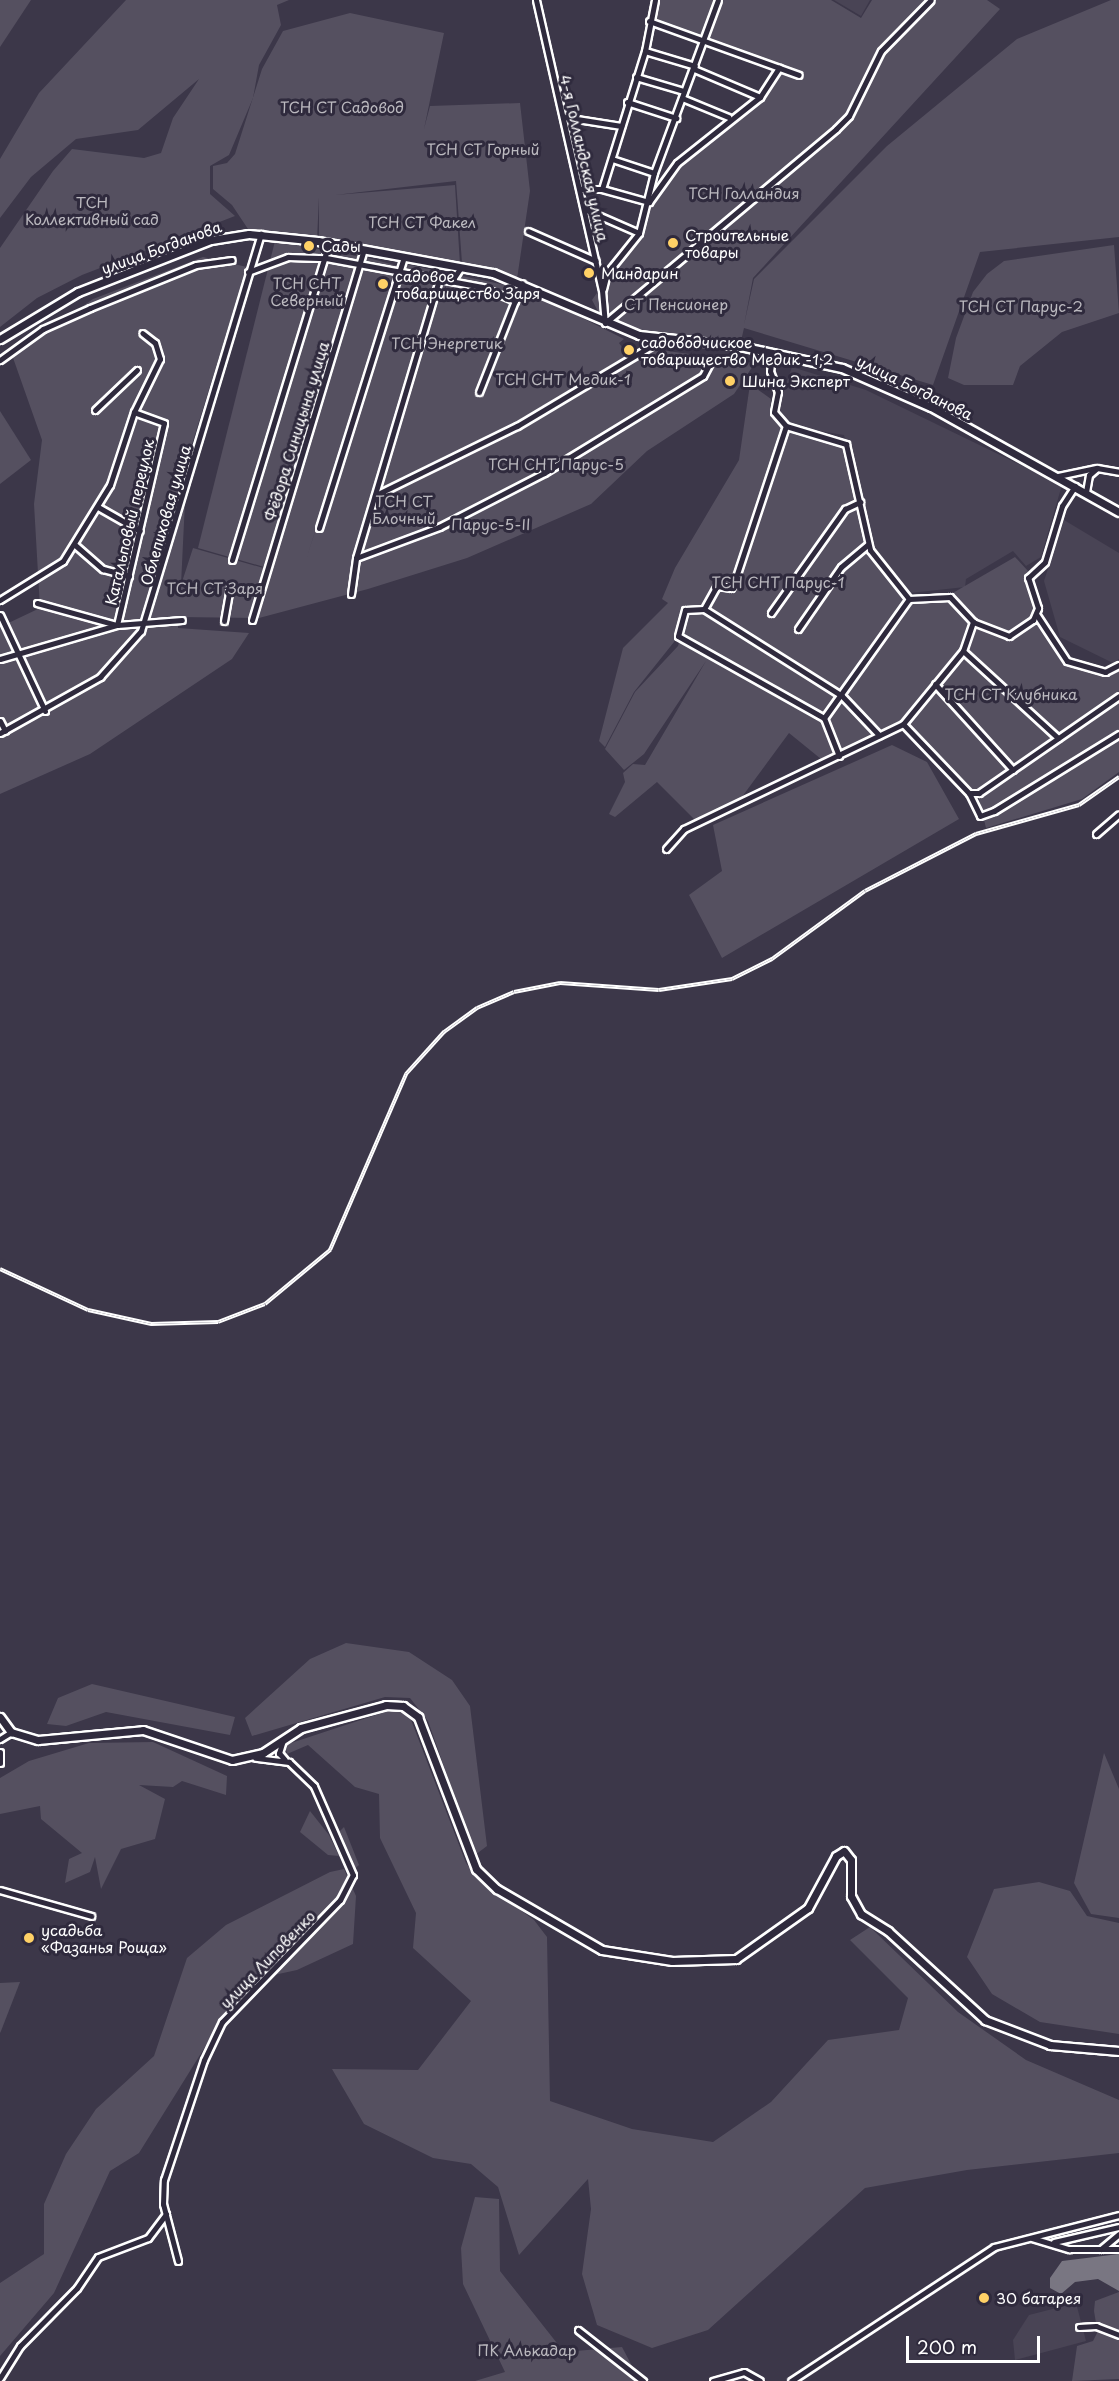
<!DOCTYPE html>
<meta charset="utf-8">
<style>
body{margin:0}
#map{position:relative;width:1119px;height:2381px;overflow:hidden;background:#3c3749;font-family:"Playpen Sans",sans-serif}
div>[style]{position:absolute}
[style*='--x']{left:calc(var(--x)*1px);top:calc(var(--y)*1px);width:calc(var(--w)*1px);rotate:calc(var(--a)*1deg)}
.built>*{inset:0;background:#494455}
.green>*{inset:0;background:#555060}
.water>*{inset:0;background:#797682}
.roads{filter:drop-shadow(2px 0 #fff) drop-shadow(-2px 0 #fff) drop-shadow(0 2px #fff) drop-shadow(0 -2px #fff)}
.minor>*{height:5px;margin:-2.5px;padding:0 2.5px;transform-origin:2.5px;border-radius:2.5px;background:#2f2a3d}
.major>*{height:7px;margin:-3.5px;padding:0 3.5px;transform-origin:3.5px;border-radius:3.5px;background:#2f2a3d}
.rail>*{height:4px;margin-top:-2px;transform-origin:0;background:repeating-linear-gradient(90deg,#2f2a3d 0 4.5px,#fff 0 9px);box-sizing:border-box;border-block:2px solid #fff}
.dots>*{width:16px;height:16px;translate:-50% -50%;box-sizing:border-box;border:3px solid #2f2a3d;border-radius:50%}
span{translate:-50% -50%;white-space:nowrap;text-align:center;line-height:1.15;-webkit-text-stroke:6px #2f2a3d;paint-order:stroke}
.park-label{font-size:15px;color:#bbb9bf}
.street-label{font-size:15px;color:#fff}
.poi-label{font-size:15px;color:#fff}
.left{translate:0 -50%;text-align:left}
.scale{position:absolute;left:906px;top:2336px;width:134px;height:27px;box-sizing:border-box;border:3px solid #fff;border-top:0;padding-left:8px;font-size:18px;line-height:21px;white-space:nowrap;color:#fff;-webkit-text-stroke:4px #2f2a3d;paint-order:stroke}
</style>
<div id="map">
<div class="built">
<div style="clip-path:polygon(834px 0,870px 0,861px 16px)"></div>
<div style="clip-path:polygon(792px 367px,866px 390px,1062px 485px,1041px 557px,1026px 566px,1013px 551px,966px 579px,965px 587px,910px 593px,874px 554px,844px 435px,790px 426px,776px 413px)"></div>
<div style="clip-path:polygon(1064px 520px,1119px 553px,1119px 659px,1113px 663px,1060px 637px,1044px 581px)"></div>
<div style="clip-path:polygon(1076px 2303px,1086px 2341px,1015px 2360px,1013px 2340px,1029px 2315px)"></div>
</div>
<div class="green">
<div style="clip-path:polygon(0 0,31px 0,0 47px)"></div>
<div style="clip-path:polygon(126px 0,289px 0,277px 5px,281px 25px,259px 65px,253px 98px,229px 155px,210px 166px,210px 194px,235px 216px,82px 275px,37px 298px,0 327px,0 248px,53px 171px,72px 149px,144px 158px,161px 153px,173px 118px,199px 79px,138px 130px,76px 139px,31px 177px,0 218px,0 159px,39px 93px)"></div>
<div style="clip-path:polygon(656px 0,831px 0,861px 18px,872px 0,987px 0,1000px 9px,753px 278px,744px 325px,754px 279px,887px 146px,1017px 39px,1111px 0,1119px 0,1119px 237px,980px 252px,933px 385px,744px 328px,741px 341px,685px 339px,618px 325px,617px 311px,602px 319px,592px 300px,639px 233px,665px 178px,696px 145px,771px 87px,778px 69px,649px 22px)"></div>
<div style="clip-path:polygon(350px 13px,444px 33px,424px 129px,430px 106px,520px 103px,530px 191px,517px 279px,462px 263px,456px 181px,335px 195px,455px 185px,460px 264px,319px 239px,319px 197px,317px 240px,250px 232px,232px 205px,213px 189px,213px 166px,227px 163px,235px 154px,262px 69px,283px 31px)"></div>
<div style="clip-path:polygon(275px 241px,363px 257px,264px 567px,198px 548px)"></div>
<div style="clip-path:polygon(1114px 245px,1119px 313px,1062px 332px,1020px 366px,1013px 385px,964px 385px,948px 378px,956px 338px,973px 292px,987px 274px,1004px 261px)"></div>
<div style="clip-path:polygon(203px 257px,247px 267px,187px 460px,181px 585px,193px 548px,267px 569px,365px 257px,398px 266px,307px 557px,400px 263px,525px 289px,624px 339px,619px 343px,631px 360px,465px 455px,653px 349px,755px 363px,734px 394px,647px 451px,591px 504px,467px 558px,368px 589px,259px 618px,178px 617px,178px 628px,249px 633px,232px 659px,90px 754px,0 794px,0 627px,40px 608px,34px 504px,42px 440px,12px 355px,93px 299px)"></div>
<div style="clip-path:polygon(750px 384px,771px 399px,770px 411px,788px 430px,845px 448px,868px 529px,866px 548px,884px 575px,912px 601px,950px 600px,970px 624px,961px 651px,899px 723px,821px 759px,789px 733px,736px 805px,697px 822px,657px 782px,615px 817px,609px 814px,625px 782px,623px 773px,633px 764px,645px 765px,706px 661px,644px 754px,624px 770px,605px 749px,635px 692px,678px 646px,688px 613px,682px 612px,674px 642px,634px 692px,605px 747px,599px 741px,623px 648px,668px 603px,662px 599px,675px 568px,739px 460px)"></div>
<div style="clip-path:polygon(0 411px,31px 460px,0 484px)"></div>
<div style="clip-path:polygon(1015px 557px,1028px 571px,1037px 617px,1060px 656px,1084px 670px,1104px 673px,1119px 667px,1119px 695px,979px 792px,970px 791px,905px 719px,964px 654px,974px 619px,951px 594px)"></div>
<div style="clip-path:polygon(1119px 698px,1119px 772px,1082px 799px,986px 828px,978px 795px)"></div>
<div style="clip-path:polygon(892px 745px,927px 762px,959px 819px,722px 958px,689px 895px,722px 871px,713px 825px)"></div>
<div style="clip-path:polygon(346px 1643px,409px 1652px,452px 1680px,470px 1706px,487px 1846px,475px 1855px,428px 1721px,410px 1698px,385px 1697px,252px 1736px,245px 1718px,310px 1659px)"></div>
<div style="clip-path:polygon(92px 1684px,235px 1717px,230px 1735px,106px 1712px,66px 1726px,47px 1724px,58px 1698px)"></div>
<div style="clip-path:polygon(394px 1709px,408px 1712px,466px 1863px,478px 1879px,534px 1920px,547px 1937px,550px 2101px,632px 2129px,713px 2142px,771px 2102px,828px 2040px,899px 2030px,908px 1998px,850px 1940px,870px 1927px,958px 2012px,1026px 2060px,1119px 2100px,1119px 2153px,967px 2170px,865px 2188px,708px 2330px,652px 2348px,597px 2325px,582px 2274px,591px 2209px,588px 2179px,519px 2255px,498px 2187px,471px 2164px,433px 2158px,364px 2124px,332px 2069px,418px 2070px,471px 2001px,413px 1948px,416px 1913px,380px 1838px,379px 1794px,355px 1787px,308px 1745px,287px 1754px,285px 1745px)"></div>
<div style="clip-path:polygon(153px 1742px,227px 1776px,226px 1795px,182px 1781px,173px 1787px,139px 1785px,165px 1799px,155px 1839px,121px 1849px,101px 1889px,95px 1857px,90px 1872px,65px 1883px,69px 1859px,82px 1853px,41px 1819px,40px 1806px,0 1814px,0 1778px,29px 1761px,89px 1743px)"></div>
<div style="clip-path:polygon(1104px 1753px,1119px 1789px,1119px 1918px,1091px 1914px,1074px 1883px)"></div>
<div style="clip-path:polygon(310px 1811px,329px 1835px,339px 1856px,328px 1855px,300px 1832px)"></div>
<div style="clip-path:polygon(344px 1827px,359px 1865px,352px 1871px,338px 1833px)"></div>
<div style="clip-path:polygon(344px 1869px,356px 1896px,353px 1944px,297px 1970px,246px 1981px,139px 2153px,110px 2171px,54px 2293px,0 2356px,0 2283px,44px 2254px,44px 2204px,66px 2154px,96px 2109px,154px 2056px,187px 1958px,226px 1925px,330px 1872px)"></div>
<div style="clip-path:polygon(1039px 1882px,1070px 1891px,1087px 1916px,1119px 1923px,1119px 2034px,1040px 2022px,992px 1994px,967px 1957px,994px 1889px)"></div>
<div style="clip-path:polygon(20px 1982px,1px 2031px,0 2033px,0 1983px)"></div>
<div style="clip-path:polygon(475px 2197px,499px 2199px,500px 2271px,564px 2352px,622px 2347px,640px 2381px,475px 2381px,505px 2372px,463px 2284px,461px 2248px)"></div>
<div style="clip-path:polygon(1119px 2292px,1119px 2334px,1096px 2323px,1094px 2311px,1095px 2301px)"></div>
<div style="clip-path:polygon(1098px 2331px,1119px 2340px,1119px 2379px,1072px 2381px,1077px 2346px,1093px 2341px)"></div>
</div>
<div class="water">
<div style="clip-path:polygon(1119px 2254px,1119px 2291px,1098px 2279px,1075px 2282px,1061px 2294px,1050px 2288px,1050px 2278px,1062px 2261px)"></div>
</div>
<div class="roads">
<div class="minor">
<div style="--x:536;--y:0;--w:297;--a:77.2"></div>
<div style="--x:602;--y:290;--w:33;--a:85"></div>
<div style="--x:649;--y:21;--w:159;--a:19.8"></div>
<div style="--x:645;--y:51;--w:52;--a:16.7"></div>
<div style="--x:694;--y:69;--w:72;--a:23"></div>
<div style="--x:636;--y:77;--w:50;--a:16.3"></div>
<div style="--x:682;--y:98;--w:50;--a:22.4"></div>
<div style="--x:627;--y:102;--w:52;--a:18.1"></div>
<div style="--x:564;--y:117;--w:58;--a:9"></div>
<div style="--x:612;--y:159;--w:44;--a:18.4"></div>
<div style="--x:580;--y:189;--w:22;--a:0"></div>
<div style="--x:602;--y:189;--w:49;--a:15.5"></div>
<div style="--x:649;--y:202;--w:48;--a:-54.3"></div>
<div style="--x:677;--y:163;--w:106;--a:-38.5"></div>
<div style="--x:760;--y:97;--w:35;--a:-57"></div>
<div style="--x:602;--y:189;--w:145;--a:-72.7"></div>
<div style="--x:645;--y:51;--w:52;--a:-78.9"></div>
<div style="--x:584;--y:209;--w:60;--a:23.6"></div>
<div style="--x:528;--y:231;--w:74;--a:23.8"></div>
<div style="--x:248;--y:272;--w:43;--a:-20.6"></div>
<div style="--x:288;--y:257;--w:38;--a:2"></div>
<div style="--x:326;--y:258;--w:159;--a:10.5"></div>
<div style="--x:482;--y:287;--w:36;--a:23"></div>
<div style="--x:603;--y:289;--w:16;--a:-76"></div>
<div style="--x:607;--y:273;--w:51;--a:-51.3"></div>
<div style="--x:639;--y:233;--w:62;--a:-76"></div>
<div style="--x:654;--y:173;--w:184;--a:-69.7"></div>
<div style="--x:605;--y:323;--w:302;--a:-40"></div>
<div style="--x:836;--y:129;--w:18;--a:-45"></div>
<div style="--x:849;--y:116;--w:72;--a:-63.8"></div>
<div style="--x:881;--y:51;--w:71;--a:-45.6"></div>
<div style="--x:0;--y:360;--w:53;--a:-35.8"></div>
<div style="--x:43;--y:329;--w:51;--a:-24.1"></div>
<div style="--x:90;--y:308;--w:114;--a:-22.1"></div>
<div style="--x:196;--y:265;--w:36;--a:-8"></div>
<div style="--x:479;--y:392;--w:117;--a:-68.5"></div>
<div style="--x:95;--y:410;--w:58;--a:-43.6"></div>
<div style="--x:786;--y:426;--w:63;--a:16.7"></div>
<div style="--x:846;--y:444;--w:109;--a:77.2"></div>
<div style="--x:870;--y:550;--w:63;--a:51.5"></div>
<div style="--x:1058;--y:476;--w:39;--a:-12"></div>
<div style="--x:1086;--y:492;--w:17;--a:-80"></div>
<div style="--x:1089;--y:475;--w:11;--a:-41"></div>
<div style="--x:1097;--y:468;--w:22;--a:10"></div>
<div style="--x:376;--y:495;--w:157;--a:-26.1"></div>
<div style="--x:517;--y:426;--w:170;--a:-30.8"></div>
<div style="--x:98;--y:507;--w:48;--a:29.7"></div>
<div style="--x:319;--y:528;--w:284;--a:-72.6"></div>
<div style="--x:75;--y:545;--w:37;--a:41"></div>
<div style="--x:103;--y:569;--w:27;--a:15"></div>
<div style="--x:356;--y:558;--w:89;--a:-20.5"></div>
<div style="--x:439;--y:527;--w:118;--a:-27.2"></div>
<div style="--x:544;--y:473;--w:186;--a:-31.4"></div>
<div style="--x:703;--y:376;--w:19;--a:-62"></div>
<div style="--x:232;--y:560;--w:332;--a:-73"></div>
<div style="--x:351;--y:594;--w:36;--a:-82"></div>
<div style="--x:356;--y:558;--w:291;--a:-73.4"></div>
<div style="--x:439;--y:279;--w:14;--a:0"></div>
<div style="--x:453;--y:279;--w:14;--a:-56"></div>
<div style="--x:0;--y:600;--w:74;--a:-31.8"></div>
<div style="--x:63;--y:561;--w:89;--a:-58.3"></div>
<div style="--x:110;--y:485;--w:77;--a:-71.8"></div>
<div style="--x:134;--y:412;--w:59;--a:-63.9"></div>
<div style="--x:160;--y:359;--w:17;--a:-107"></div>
<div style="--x:155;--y:343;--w:16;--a:-142"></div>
<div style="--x:37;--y:603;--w:83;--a:15.4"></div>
<div style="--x:117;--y:625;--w:207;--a:-76.9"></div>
<div style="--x:164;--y:423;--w:32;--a:-160"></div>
<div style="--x:704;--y:609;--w:26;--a:-61"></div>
<div style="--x:717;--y:586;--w:14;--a:8"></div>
<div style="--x:731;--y:588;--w:6;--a:-59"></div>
<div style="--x:734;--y:583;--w:165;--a:-71.7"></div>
<div style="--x:786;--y:426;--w:18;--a:-131"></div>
<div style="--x:774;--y:412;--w:20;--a:-79"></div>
<div style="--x:778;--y:392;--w:22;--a:-111"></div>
<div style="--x:770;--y:371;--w:18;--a:-81"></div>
<div style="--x:771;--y:613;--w:128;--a:-54.6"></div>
<div style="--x:845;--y:509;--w:17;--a:-25"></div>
<div style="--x:1036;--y:614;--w:56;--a:56.6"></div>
<div style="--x:1067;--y:661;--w:40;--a:16"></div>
<div style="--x:1105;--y:672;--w:16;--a:-27"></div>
<div style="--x:0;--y:615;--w:106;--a:64.9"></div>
<div style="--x:252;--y:620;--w:387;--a:-73.2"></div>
<div style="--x:224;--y:621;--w:36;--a:-80"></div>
<div style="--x:798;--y:629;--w:75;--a:-55.3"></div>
<div style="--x:841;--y:567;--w:35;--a:-40"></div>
<div style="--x:963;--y:651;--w:129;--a:42.5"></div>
<div style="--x:0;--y:659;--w:122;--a:-16.2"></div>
<div style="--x:117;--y:625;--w:65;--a:-4.4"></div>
<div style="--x:935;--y:684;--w:116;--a:47.8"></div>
<div style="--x:824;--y:718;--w:167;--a:-150.7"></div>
<div style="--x:678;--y:636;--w:27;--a:-75"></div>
<div style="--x:685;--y:610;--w:19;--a:-3"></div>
<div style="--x:704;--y:609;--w:163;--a:32.2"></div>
<div style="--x:842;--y:696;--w:54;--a:46.5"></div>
<div style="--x:0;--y:721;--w:11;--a:63"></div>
<div style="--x:903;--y:724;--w:95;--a:46.3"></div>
<div style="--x:969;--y:793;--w:10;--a:0"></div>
<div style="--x:979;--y:793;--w:170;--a:-34.7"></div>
<div style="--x:0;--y:733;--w:115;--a:-29.2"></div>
<div style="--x:100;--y:677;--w:62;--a:-48.3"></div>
<div style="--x:141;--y:631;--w:415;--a:-73.2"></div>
<div style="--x:839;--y:756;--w:41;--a:-111.5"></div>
<div style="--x:824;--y:718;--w:146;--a:-54.5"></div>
<div style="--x:909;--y:599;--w:41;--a:-2.8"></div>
<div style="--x:950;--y:597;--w:34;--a:47"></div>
<div style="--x:969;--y:793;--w:25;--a:64"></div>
<div style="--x:980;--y:816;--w:15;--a:-20"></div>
<div style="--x:994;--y:811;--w:147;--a:-31.6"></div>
<div style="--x:1096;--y:834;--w:30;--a:-41"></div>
<div style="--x:666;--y:849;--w:27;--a:-48"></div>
<div style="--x:684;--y:829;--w:243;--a:-25.6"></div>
<div style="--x:903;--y:724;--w:94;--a:-50.6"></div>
<div style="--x:963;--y:651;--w:31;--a:-71"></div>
<div style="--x:973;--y:622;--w:39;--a:21"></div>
<div style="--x:1009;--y:636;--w:29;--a:-34"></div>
<div style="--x:1033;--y:620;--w:13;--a:-67"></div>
<div style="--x:1038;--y:608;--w:32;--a:-108"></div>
<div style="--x:1028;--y:578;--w:23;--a:-43"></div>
<div style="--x:1045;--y:562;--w:59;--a:-73.1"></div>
<div style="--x:1062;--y:506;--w:24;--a:-57"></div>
<div style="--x:0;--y:1739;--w:13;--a:-32"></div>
<div style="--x:283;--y:1740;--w:14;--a:107"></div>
<div style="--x:279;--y:1753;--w:9;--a:49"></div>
<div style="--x:0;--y:1752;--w:11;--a:90"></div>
<div style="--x:0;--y:1890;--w:95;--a:15.9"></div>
<div style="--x:1032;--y:2238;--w:39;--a:17"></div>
<div style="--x:1069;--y:2249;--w:50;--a:0"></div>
<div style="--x:1054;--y:2242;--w:67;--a:-13"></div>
<div style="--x:1101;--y:2249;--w:23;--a:-40"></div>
<div style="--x:178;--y:2261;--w:59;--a:-104.7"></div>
<div style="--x:163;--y:2204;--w:24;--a:-88"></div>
<div style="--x:164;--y:2180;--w:126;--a:-71.6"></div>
<div style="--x:204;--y:2060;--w:42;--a:-64.7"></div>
<div style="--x:222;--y:2022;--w:170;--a:-46"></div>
<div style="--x:340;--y:1900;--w:28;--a:-63"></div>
<div style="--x:353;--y:1875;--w:97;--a:-113.7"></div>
<div style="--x:314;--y:1786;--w:35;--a:-136"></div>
<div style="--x:289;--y:1762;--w:34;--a:-173"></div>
<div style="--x:1079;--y:2327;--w:17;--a:-3"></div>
<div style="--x:1096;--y:2326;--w:25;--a:21"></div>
<div style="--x:578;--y:2330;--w:83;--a:38.1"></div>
<div style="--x:0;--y:2378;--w:38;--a:-58"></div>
<div style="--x:20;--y:2346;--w:81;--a:-45.5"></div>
<div style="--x:77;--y:2288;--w:37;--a:-56"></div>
<div style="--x:98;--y:2257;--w:53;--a:-20.8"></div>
<div style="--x:148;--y:2238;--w:30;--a:-53"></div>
<div style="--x:713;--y:2381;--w:32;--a:-16"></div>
<div style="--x:744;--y:2372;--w:18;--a:29"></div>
<div style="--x:791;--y:2381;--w:243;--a:-33.4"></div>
<div style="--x:994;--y:2247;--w:129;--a:-14.4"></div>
</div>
<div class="major">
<div style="--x:0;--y:339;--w:91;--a:-31.1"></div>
<div style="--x:78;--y:292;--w:143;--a:-21.4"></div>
<div style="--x:211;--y:240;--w:38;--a:-9"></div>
<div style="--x:249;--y:234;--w:69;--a:5.8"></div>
<div style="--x:318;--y:241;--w:178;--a:10.4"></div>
<div style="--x:493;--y:273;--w:159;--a:23"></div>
<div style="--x:639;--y:335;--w:102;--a:6.2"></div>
<div style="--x:740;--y:346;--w:104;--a:12.2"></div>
<div style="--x:842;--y:368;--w:97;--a:23.7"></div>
<div style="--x:931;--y:407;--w:215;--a:29.2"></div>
<div style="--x:0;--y:1717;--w:19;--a:54"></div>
<div style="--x:11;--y:1732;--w:28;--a:17"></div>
<div style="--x:38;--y:1740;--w:105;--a:-5.4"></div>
<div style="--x:143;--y:1730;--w:94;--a:18.6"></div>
<div style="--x:232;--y:1760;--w:32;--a:-13"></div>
<div style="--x:263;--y:1753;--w:45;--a:-33.3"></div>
<div style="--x:301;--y:1728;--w:88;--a:-15.1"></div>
<div style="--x:386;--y:1705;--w:17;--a:3"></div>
<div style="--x:403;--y:1706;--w:19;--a:36"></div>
<div style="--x:418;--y:1717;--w:163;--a:69.1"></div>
<div style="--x:476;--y:1869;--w:29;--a:44"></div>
<div style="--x:497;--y:1889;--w:121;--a:30.2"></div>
<div style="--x:602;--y:1950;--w:71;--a:8.9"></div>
<div style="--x:672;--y:1961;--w:64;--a:-1.8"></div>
<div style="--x:736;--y:1959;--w:88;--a:-35.3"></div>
<div style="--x:808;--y:1908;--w:59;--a:-61.7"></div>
<div style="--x:836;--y:1856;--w:9;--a:-32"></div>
<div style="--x:844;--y:1851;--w:11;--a:52"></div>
<div style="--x:851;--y:1860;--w:36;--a:90"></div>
<div style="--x:851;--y:1896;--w:21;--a:61"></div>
<div style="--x:861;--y:1914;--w:32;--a:32"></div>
<div style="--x:888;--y:1931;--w:132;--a:42.5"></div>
<div style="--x:985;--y:2020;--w:70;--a:21"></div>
<div style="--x:1050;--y:2045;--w:69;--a:5"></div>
</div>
</div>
<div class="rail">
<div style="--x:0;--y:1269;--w:97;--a:25"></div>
<div style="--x:88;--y:1310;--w:65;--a:12.5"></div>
<div style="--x:151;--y:1324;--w:67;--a:-1.7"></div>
<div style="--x:218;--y:1322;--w:50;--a:-21"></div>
<div style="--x:265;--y:1304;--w:85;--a:-39.7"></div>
<div style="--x:330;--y:1250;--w:192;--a:-66.6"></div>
<div style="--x:406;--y:1074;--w:57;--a:-47.9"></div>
<div style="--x:444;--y:1032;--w:41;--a:-36"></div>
<div style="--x:477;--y:1008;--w:40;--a:-23.4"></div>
<div style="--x:514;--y:992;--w:47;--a:-11.1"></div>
<div style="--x:560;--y:983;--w:99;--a:4"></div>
<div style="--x:659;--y:990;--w:74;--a:-8.6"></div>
<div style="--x:732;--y:979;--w:45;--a:-26.6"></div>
<div style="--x:772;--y:959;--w:115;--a:-36.2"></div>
<div style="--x:865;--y:891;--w:125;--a:-27.2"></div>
<div style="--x:976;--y:834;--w:107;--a:-15.7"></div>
<div style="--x:1079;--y:805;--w:49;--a:-35"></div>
</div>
<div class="dots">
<div style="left:673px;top:243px;background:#ffd166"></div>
<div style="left:309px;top:246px;background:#ffd166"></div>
<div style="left:589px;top:273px;background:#ffd166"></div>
<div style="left:383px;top:284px;background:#ffd166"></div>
<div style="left:629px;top:350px;background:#ffd166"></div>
<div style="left:730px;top:381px;background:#ffd166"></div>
<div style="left:29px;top:1938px;background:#ffd166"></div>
<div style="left:984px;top:2298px;background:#ffd166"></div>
</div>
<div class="park-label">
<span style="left:342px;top:107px">ТСН СТ Садовод</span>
<span style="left:483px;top:149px">ТСН СТ Горный</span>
<span style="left:744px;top:193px">ТСН Голландия</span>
<span style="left:92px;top:210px">ТСН<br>Коллективный сад</span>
<span style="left:422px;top:222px">ТСН СТ Факел</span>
<span style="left:307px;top:291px">ТСН СНТ<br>Северный</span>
<span style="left:676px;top:304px">СТ Пенсионер</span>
<span style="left:1021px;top:306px">ТСН СТ Парус-2</span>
<span style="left:447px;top:343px">ТСН Энергетик</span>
<span style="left:563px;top:379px">ТСН СНТ Медик-1</span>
<span style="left:556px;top:464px">ТСН СНТ Парус-5</span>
<span style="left:404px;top:509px">ТСН СТ<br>Блочный</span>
<span style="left:491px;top:524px">Парус-5-II</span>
<span style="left:778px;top:582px">ТСН СНТ Парус-1</span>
<span style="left:215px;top:588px">ТСН СТ Заря</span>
<span style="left:1011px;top:694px">ТСН СТ Клубника</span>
<span style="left:527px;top:2350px">ПК Алькадар</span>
</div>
<div class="street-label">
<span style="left:585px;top:158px;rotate:77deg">4-я Голландская улица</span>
<span style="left:161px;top:247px;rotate:-20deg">улица Богданова</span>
<span style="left:915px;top:387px;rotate:26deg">улица Богданова</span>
<span style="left:296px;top:431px;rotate:-73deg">Фёдора Синицына улица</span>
<span style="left:165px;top:515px;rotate:-74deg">Облепиховая улица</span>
<span style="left:129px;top:522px;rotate:-77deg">Катальповый переулок</span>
<span style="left:267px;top:1959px;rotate:-46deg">улица Липовенко</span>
</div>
<div class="poi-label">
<span class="left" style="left:685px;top:243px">Строительные<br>товары</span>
<span class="left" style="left:321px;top:246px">Сады</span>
<span class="left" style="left:601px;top:273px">Мандарин</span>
<span class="left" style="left:395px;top:284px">садовое<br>товарищество Заря</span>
<span class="left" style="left:641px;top:350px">садоводчиское<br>товарищество Медик -1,2</span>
<span class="left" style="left:742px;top:381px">Шина Эксперт</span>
<span class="left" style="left:41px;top:1938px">усадьба<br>«Фазанья Роща»</span>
<span class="left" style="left:996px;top:2298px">30 батарея</span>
</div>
<div class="scale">200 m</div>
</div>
